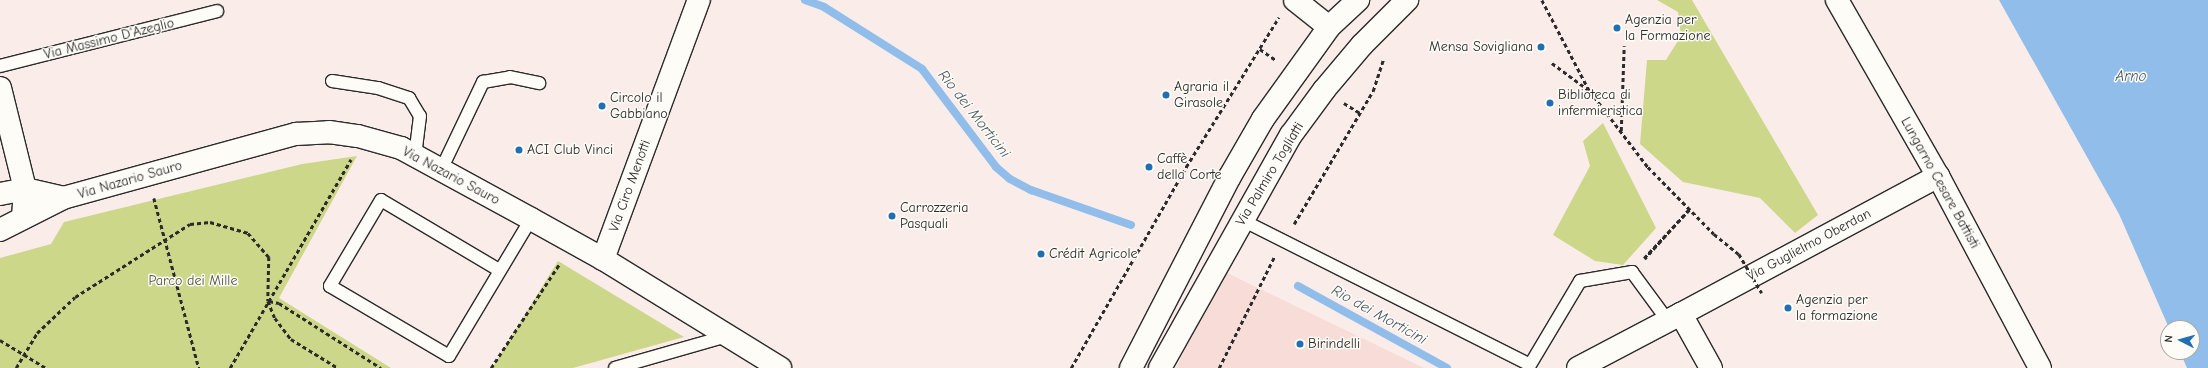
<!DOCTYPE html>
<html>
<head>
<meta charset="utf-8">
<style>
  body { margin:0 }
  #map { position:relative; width:2208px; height:368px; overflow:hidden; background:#faede9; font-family:"Comic Neue",sans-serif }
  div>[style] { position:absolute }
  .built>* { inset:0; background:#f7dcd8 }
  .green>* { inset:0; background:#ccd78a }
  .water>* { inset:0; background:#91bdea }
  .stream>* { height:8px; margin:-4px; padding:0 4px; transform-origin:4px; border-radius:4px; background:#91bdea }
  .path>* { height:2.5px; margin-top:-1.25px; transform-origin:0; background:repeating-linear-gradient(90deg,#2b2b2b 0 4px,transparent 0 7px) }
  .roads { filter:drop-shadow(1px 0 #2b2b2b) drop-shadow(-1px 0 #2b2b2b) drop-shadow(0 1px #2b2b2b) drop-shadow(0 -1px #2b2b2b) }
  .service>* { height:12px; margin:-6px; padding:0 6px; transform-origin:6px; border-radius:6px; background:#fdfcf7 }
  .minor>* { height:22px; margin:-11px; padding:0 11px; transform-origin:11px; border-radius:11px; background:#fdfcf7 }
  .secondary>* { height:22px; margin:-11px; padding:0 11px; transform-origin:11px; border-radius:11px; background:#fdfcf7 }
  .path-bridge>* { height:2.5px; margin-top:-1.25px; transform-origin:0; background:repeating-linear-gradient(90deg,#2b2b2b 0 4px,transparent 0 7px) }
  .dots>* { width:11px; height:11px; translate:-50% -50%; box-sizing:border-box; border:2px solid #fdfcf7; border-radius:50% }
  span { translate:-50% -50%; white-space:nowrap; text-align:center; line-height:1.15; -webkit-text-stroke:3px #fdfcf7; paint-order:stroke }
  .poi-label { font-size:14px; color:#2b2b2b }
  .left { translate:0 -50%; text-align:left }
  .right { translate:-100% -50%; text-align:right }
  .street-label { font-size:14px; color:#2b2b2b }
  .park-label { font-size:14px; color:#535643 }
  .water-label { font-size:15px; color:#4a5764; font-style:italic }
  .north { position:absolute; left:2160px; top:320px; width:40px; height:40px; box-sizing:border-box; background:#fdfcf7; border:1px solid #a9a8a5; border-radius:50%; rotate:276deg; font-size:11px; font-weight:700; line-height:16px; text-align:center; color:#2b2b2b }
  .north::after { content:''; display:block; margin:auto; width:14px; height:18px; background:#1f6fb2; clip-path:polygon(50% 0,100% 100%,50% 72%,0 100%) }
</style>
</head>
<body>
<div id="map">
  <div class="built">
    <div style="clip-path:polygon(1223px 271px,1424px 368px,1176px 368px)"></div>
  </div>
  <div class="green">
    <div style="clip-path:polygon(1657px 0,1692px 0,1818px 215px,1795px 233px,1760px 198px,1683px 182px,1640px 144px,1647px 60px,1666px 60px,1681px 36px,1678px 12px)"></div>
    <div style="clip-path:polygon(1603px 123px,1656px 228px,1623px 265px,1595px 261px,1553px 235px,1590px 166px,1583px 141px)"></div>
    <div style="clip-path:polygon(357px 156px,279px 298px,391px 368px,0 368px,0 258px,51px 244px,64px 222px,302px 164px)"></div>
    <div style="clip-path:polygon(558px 261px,684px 337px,573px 368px,492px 368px)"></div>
  </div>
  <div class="water">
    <div style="clip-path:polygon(1999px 0,2208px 0,2208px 368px,2187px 368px,2180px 352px,2192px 352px,2192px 328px,2169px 328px,2119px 214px)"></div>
  </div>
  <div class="stream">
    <div style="left:805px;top:0;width:20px;rotate:20deg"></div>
    <div style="left:824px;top:7px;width:116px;rotate:32.3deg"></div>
    <div style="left:922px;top:69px;width:123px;rotate:52.9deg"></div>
    <div style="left:996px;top:167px;width:18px;rotate:41deg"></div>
    <div style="left:1010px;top:179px;width:24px;rotate:28deg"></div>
    <div style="left:1031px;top:190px;width:106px;rotate:19.3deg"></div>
    <div style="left:1298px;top:286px;width:170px;rotate:28.8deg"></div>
  </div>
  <div class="path">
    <div style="left:1542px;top:0;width:102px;rotate:62.4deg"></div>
    <div style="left:1260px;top:49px;width:19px;rotate:35deg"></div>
    <div style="left:1552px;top:63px;width:47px;rotate:36.4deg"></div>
    <div style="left:1590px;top:91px;width:96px;rotate:52.7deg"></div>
    <div style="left:1648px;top:167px;width:94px;rotate:45.4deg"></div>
    <div style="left:1714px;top:234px;width:32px;rotate:39deg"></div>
    <div style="left:1344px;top:103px;width:19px;rotate:32deg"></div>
    <div style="left:1621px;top:131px;width:85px;rotate:-88deg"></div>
    <div style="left:154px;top:198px;width:176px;rotate:75.2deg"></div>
    <div style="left:1294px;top:224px;width:155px;rotate:-59.3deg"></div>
    <div style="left:1373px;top:91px;width:33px;rotate:-72deg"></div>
    <div style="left:1644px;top:258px;width:66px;rotate:-46.8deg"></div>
    <div style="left:1689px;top:210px;width:66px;rotate:131.9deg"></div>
    <div style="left:269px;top:301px;width:10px;rotate:11deg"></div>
    <div style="left:279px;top:303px;width:121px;rotate:32.5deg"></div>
    <div style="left:0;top:340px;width:54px;rotate:31.3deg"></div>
    <div style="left:16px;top:368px;width:41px;rotate:-59deg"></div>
    <div style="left:37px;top:333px;width:52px;rotate:-43.5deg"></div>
    <div style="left:75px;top:297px;width:136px;rotate:-32.4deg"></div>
    <div style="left:190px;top:224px;width:20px;rotate:-6deg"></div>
    <div style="left:210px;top:222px;width:40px;rotate:16deg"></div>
    <div style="left:248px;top:233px;width:32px;rotate:49deg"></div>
    <div style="left:269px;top:257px;width:44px;rotate:91.3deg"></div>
    <div style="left:268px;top:301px;width:18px;rotate:68deg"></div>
    <div style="left:275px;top:318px;width:26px;rotate:53deg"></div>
    <div style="left:291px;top:339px;width:55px;rotate:31.7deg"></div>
    <div style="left:230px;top:368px;width:241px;rotate:-59.9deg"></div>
    <div style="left:491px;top:368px;width:126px;rotate:-56.7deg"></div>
    <div style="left:1071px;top:368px;width:232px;rotate:-60.2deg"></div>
    <div style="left:1186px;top:167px;width:176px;rotate:-58.2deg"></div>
    <div style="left:1219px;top:368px;width:124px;rotate:-63.6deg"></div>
  </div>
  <div class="roads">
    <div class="service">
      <div style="left:0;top:66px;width:224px;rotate:-14.2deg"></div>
      <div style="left:332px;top:81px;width:47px;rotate:8.7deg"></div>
      <div style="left:378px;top:88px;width:33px;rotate:18deg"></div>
      <div style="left:409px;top:98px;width:21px;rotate:59deg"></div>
      <div style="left:420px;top:116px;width:40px;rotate:97.1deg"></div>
      <div style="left:441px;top:170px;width:98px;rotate:-64.5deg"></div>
      <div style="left:483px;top:82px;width:27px;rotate:-10deg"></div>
      <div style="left:510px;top:77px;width:30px;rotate:12deg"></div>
      <div style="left:1242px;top:220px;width:322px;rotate:26.7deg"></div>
      <div style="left:1530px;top:365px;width:98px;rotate:-59.2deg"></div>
      <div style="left:1580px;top:281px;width:53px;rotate:-9.8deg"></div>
      <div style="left:1632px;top:272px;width:61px;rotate:53.7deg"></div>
      <div style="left:499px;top:270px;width:137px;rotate:-149.3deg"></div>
      <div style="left:381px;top:200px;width:100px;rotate:120.7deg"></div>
      <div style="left:330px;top:286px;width:138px;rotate:30.5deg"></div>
      <div style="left:449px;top:356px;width:160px;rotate:-59.1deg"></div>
      <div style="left:615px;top:368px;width:116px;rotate:-15.9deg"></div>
    </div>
    <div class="minor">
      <div style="left:1295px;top:0;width:43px;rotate:38.5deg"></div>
      <div style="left:1837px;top:0;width:203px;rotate:60.2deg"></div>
      <div style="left:1938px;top:176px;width:217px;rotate:62deg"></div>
      <div style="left:0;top:88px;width:104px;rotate:76.1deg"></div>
      <div style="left:25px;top:189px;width:29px;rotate:94deg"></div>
      <div style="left:0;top:194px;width:25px;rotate:-11deg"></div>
      <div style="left:25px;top:189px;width:39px;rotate:13deg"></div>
      <div style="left:0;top:230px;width:71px;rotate:-26.9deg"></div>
      <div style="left:63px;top:198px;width:242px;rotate:-15.4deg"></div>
      <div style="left:296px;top:134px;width:33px;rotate:-3deg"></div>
      <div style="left:329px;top:132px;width:29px;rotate:8deg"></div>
      <div style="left:358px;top:136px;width:45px;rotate:15.6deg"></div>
      <div style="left:401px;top:148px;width:148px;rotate:28.6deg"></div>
      <div style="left:531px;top:219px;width:82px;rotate:29.1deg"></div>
      <div style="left:603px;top:259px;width:208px;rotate:31.6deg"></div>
      <div style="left:603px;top:259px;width:276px;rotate:-69.7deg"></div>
      <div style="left:1578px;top:368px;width:116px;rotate:-27.7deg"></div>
      <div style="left:1711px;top:368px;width:62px;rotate:-119.1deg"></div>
      <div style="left:1681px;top:314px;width:292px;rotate:-28.2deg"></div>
    </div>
    <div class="secondary">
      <div style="left:1131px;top:368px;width:214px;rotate:-62.7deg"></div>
      <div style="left:1229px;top:178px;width:68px;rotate:-60deg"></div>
      <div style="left:1263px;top:119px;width:113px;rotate:-54.3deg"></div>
      <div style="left:1329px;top:27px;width:40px;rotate:-43deg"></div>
      <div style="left:1160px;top:368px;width:267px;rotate:-60.7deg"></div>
      <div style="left:1291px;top:135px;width:56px;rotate:-53.7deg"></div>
      <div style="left:1324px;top:90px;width:59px;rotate:-49.8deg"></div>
      <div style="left:1362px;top:45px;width:64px;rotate:-45deg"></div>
    </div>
  </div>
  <div class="path-bridge">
    <div style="left:1739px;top:254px;width:45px;rotate:59.5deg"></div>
  </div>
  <div class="dots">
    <div style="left:1617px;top:28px;background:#1f6fb2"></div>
    <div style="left:1541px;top:47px;background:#1f6fb2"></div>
    <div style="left:1166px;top:95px;background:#1f6fb2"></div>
    <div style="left:1550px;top:103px;background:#1f6fb2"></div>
    <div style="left:602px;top:106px;background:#1f6fb2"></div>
    <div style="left:519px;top:150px;background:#1f6fb2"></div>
    <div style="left:1149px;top:167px;background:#1f6fb2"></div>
    <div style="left:892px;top:216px;background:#1f6fb2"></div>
    <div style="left:1041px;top:254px;background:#1f6fb2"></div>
    <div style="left:1788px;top:308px;background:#1f6fb2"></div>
    <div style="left:1300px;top:344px;background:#1f6fb2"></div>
  </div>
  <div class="poi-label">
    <span class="left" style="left:1625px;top:28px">Agenzia per<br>la Formazione</span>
    <span class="right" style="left:1533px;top:47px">Mensa Sovigliana</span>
    <span class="left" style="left:1174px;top:95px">Agraria il<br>Girasole</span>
    <span class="left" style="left:1558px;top:103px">Biblioteca di<br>infermieristica</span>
    <span class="left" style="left:610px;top:106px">Circolo il<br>Gabbiano</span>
    <span class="left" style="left:527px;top:150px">ACI Club Vinci</span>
    <span class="left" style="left:1157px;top:167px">Caffè<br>della Corte</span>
    <span class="left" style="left:900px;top:216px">Carrozzeria<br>Pasquali</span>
    <span class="left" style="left:1049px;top:254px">Crédit Agricole</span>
    <span class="left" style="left:1796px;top:308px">Agenzia per<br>la formazione</span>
    <span class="left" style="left:1308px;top:344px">Birindelli</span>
  </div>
  <div class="street-label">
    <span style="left:109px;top:39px;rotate:-14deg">Via Massimo D'Azeglio</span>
    <span style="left:1270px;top:174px;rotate:-59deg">Via Palmiro Togliatti</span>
    <span style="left:451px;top:176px;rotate:28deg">Via Nazario Sauro</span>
    <span style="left:130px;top:180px;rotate:-16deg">Via Nazario Sauro</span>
    <span style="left:1940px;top:183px;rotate:61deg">Lungarno Cesare Battisti</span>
    <span style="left:630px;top:186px;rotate:-70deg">Via Ciro Menotti</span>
    <span style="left:1809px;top:245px;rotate:-28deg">Via Guglielmo Oberdan</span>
  </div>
  <div class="park-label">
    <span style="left:193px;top:281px">Parco dei Mille</span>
  </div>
  <div class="water-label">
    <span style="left:2131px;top:77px">Arno</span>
    <span style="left:974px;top:114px;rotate:52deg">Rio dei Morticini</span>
    <span style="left:1379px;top:315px;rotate:29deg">Rio dei Morticini</span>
  </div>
  <div class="north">N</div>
</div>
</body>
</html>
